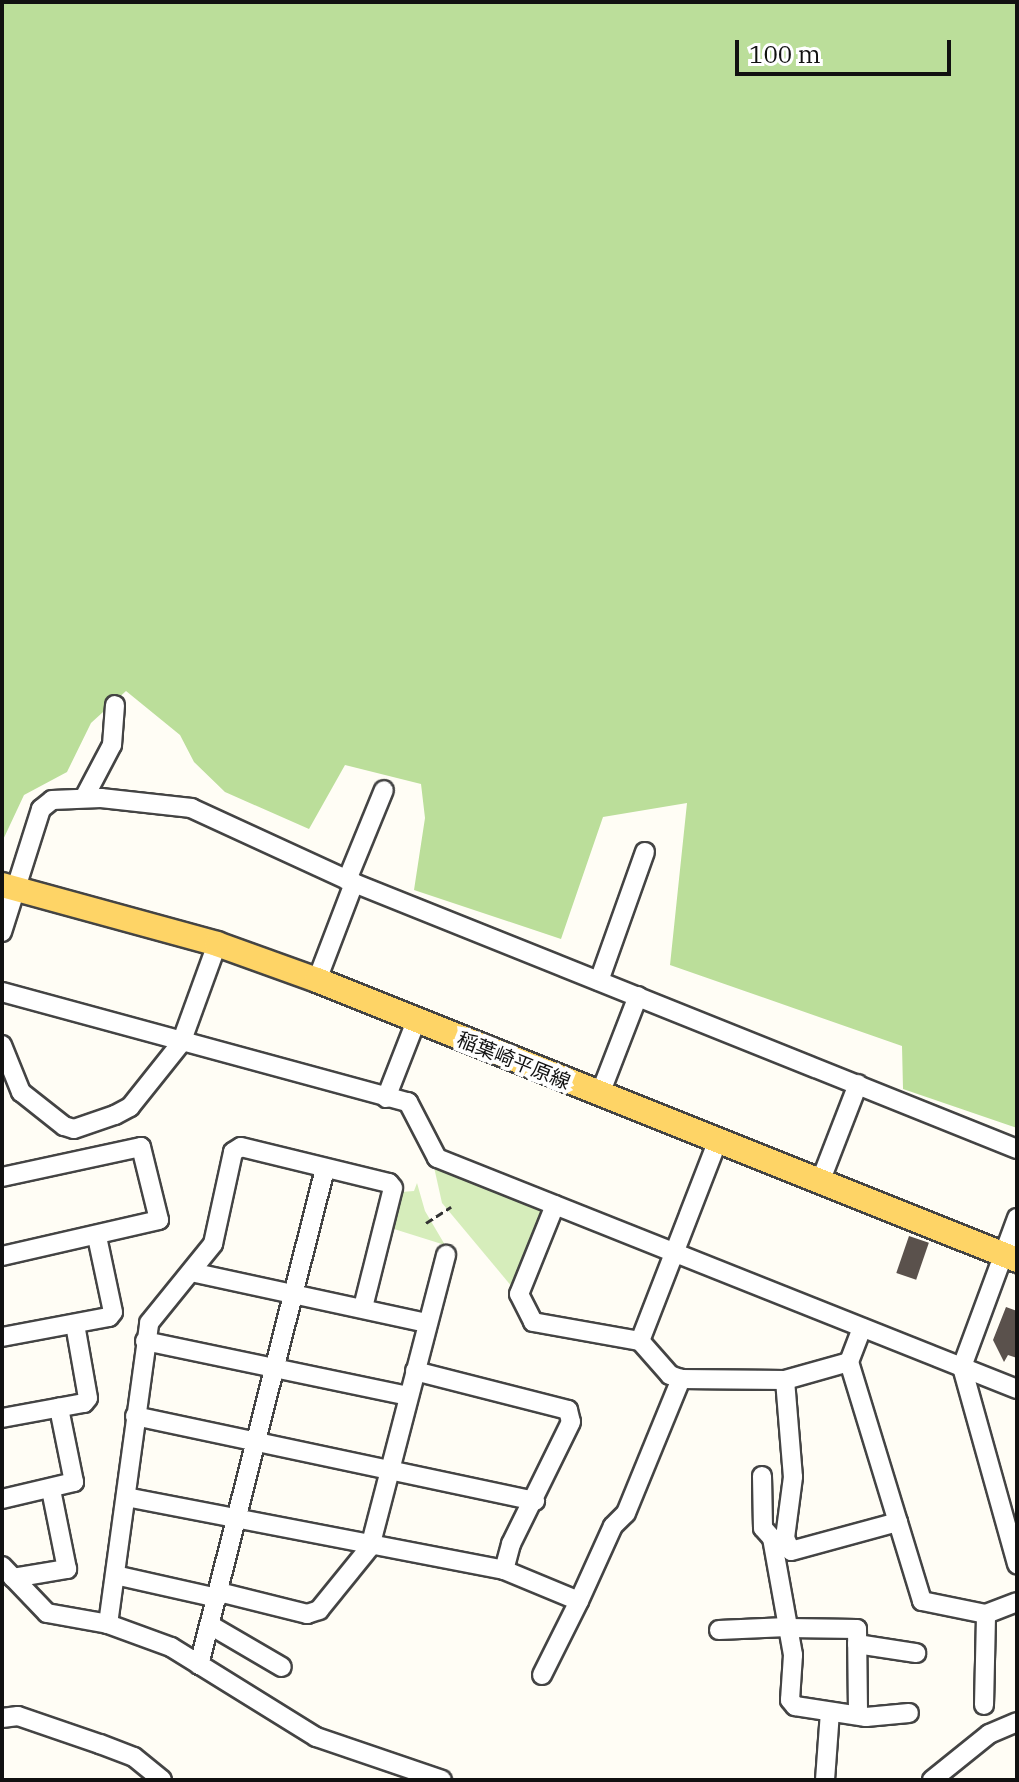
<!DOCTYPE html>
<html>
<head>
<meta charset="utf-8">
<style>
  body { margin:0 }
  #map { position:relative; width:1019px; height:1782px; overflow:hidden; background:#fffdf5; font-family:"IBM Plex Serif","Noto Sans JP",serif }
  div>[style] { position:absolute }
  .green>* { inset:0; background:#d6edbb }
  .forest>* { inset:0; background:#bbde9a }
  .building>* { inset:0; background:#5a514c; transform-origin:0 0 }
  .path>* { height:3px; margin-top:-1.5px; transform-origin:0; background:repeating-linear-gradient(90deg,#333 0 8px,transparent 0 12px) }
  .roads { filter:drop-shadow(2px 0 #444) drop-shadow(-2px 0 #444) drop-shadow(0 2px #444) drop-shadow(0 -2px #444) }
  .minor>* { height:18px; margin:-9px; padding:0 9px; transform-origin:9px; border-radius:9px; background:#fff }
  .major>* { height:24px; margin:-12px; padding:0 12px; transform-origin:12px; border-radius:12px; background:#fed466 }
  span { translate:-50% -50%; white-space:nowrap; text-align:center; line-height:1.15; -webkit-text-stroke:8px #fff; paint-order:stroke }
  .street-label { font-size:20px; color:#111 }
  .frame { position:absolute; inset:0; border:4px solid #111; pointer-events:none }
  .scale { position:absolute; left:735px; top:40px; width:216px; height:36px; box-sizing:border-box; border:4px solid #111; border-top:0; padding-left:10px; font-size:24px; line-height:28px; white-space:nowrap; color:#111; -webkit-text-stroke:6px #fff; paint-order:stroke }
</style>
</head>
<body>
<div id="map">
  <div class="green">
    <div style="clip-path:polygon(434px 1167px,542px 1211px,513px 1288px,442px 1203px)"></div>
    <div style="clip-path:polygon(417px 1183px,425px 1211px,445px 1245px,394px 1229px,401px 1192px,414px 1191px)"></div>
  </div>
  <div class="forest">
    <div style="clip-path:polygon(2px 2px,1017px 2px,1017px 1128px,903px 1089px,902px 1046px,670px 965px,687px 803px,603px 817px,561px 939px,414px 890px,425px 818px,421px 784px,345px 765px,309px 829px,225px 792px,194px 762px,180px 735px,126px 691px,91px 723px,67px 772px,24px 795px,2px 842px)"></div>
  </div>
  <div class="building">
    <div style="left:909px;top:1236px;width:21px;height:39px;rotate:19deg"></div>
    <div style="clip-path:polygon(1006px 1307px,1017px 1311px,1017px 1358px,1008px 1355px,1004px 1362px,993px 1340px)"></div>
  </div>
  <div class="path">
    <div style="left:426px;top:1223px;width:30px;rotate:-33deg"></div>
  </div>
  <div class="roads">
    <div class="minor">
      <div style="left:84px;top:798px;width:60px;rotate:-62.2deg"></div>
      <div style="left:112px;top:745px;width:40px;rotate:-85.7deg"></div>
      <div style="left:347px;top:880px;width:97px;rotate:-67.7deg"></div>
      <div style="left:2px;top:932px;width:129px;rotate:-72.4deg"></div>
      <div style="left:41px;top:809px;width:14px;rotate:-39deg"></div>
      <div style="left:52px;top:800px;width:49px;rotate:-2.3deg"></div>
      <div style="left:101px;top:798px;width:91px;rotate:6.3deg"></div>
      <div style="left:191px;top:808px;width:179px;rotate:24.7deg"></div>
      <div style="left:354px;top:883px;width:714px;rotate:21.86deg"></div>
      <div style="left:317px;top:980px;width:104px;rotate:-69.1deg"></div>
      <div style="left:599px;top:981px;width:137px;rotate:-70.4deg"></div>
      <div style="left:2px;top:992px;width:421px;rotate:15.2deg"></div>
      <div style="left:408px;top:1102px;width:63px;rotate:62.6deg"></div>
      <div style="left:437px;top:1158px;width:624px;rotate:21.72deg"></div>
      <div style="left:2px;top:1045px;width:51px;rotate:68deg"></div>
      <div style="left:21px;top:1092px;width:55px;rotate:38.3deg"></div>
      <div style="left:64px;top:1126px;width:10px;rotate:17deg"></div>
      <div style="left:74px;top:1129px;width:43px;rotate:-18.9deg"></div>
      <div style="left:115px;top:1115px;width:17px;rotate:-28deg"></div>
      <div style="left:130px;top:1107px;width:82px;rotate:-51.4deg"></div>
      <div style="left:181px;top:1043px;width:105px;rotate:-70deg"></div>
      <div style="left:600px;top:1094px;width:105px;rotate:-68.8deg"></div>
      <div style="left:386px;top:1098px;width:83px;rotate:-68.7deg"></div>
      <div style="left:2px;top:1177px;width:142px;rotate:-12.2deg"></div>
      <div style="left:141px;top:1147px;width:75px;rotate:76.1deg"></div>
      <div style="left:159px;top:1220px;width:161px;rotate:167.1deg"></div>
      <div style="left:820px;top:1182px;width:105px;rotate:-68.8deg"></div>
      <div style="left:555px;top:1205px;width:96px;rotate:112deg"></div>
      <div style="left:519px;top:1294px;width:31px;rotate:63deg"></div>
      <div style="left:533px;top:1322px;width:109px;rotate:10.1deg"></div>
      <div style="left:1017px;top:1218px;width:159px;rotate:110.3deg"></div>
      <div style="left:962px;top:1367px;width:205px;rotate:74.4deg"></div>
      <div style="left:191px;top:1272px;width:241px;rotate:12.2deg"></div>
      <div style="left:862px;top:1328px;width:36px;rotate:111deg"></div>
      <div style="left:849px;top:1362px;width:250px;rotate:73deg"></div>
      <div style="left:922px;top:1601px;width:65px;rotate:11.5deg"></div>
      <div style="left:986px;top:1614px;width:33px;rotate:-21deg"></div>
      <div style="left:2px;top:1337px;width:109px;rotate:-10.6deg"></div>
      <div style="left:109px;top:1317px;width:6px;rotate:-51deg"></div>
      <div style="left:113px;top:1312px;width:77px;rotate:-102deg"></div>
      <div style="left:145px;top:1341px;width:269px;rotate:11.8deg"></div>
      <div style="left:415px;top:1371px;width:158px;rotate:14.3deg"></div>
      <div style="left:568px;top:1410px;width:12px;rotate:76deg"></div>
      <div style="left:571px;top:1422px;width:136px;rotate:116.2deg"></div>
      <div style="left:511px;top:1544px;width:27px;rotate:105deg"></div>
      <div style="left:681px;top:1379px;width:12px;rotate:-160deg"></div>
      <div style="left:670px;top:1375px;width:45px;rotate:-131.4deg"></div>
      <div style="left:640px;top:1341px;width:213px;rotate:-68.8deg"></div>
      <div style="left:785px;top:1380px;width:97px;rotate:85.3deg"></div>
      <div style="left:793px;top:1477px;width:62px;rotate:97.5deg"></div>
      <div style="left:785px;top:1538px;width:14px;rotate:65deg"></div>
      <div style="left:791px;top:1551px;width:111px;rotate:-15.2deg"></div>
      <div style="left:135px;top:1416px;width:409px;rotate:12deg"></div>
      <div style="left:2px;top:1418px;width:83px;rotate:-10.4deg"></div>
      <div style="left:84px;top:1403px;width:6px;rotate:-51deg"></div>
      <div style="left:88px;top:1398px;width:75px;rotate:-100deg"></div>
      <div style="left:762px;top:1476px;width:52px;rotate:88.9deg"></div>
      <div style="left:763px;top:1528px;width:13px;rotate:48deg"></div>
      <div style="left:772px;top:1538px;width:119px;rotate:79.8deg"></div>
      <div style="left:793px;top:1655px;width:45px;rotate:93.8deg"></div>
      <div style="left:790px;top:1700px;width:8px;rotate:50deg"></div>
      <div style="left:795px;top:1706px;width:72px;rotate:8.8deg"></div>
      <div style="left:866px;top:1717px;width:43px;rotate:-5.3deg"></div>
      <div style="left:126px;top:1497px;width:385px;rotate:10.9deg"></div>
      <div style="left:504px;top:1570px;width:81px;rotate:22.5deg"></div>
      <div style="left:579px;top:1601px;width:82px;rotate:-65.6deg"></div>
      <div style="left:613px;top:1526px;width:18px;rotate:-45deg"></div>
      <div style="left:626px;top:1513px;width:145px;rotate:-67.7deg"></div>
      <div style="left:681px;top:1379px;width:104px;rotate:0.6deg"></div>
      <div style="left:785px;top:1380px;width:66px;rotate:-15.7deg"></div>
      <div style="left:2px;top:1499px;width:74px;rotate:-13.3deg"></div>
      <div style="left:74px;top:1482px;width:76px;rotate:-101.5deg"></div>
      <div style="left:2px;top:1566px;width:65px;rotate:46.2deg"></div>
      <div style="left:47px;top:1613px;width:62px;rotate:10.2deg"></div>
      <div style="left:108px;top:1624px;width:67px;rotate:20.1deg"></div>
      <div style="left:171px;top:1647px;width:171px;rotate:31.8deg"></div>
      <div style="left:316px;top:1737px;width:133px;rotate:18.8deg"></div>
      <div style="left:115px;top:1575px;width:105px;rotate:12.7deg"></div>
      <div style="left:13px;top:1578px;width:55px;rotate:-9.5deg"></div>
      <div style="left:67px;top:1569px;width:81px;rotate:-101.4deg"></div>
      <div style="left:219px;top:1592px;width:91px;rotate:14deg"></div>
      <div style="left:307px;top:1614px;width:13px;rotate:-18deg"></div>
      <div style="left:319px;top:1610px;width:81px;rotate:-51deg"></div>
      <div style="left:370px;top:1547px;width:302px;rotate:-75.4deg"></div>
      <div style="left:108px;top:1624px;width:304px;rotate:-82.2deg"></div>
      <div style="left:149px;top:1323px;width:102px;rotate:-51deg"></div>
      <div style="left:213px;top:1244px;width:94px;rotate:-77.7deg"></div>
      <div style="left:233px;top:1152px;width:9px;rotate:-32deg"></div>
      <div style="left:241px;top:1147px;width:152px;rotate:13.7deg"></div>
      <div style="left:389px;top:1183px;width:6px;rotate:51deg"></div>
      <div style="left:393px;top:1188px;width:123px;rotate:104.1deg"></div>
      <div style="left:210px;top:1625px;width:83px;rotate:30.3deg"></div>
      <div style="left:788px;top:1628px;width:69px;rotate:0.8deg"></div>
      <div style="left:857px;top:1629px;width:86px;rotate:89.3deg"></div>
      <div style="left:719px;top:1630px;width:68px;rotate:-2.5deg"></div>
      <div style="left:857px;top:1644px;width:60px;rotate:8.7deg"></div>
      <div style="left:199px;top:1665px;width:512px;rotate:-75.75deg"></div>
      <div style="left:542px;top:1675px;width:83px;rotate:-63.4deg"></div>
      <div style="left:984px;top:1705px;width:91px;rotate:-88.7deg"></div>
      <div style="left:2px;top:1718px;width:16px;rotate:-7deg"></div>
      <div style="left:18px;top:1716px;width:87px;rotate:18.9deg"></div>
      <div style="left:100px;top:1744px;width:36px;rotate:21deg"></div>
      <div style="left:134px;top:1757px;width:36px;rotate:39deg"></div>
      <div style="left:825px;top:1780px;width:68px;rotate:-85.8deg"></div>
      <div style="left:932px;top:1780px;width:73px;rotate:-38.9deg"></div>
      <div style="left:989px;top:1734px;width:30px;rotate:-23deg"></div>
    </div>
    <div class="major">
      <div style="left:2px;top:885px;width:223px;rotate:15.3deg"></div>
      <div style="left:217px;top:944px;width:106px;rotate:19.8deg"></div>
      <div style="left:317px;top:980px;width:754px;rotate:21.8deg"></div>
    </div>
  </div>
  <div class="street-label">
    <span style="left:514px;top:1060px;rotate:22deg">稲葉崎平原線</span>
  </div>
  <div class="frame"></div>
  <div class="scale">100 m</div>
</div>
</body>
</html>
